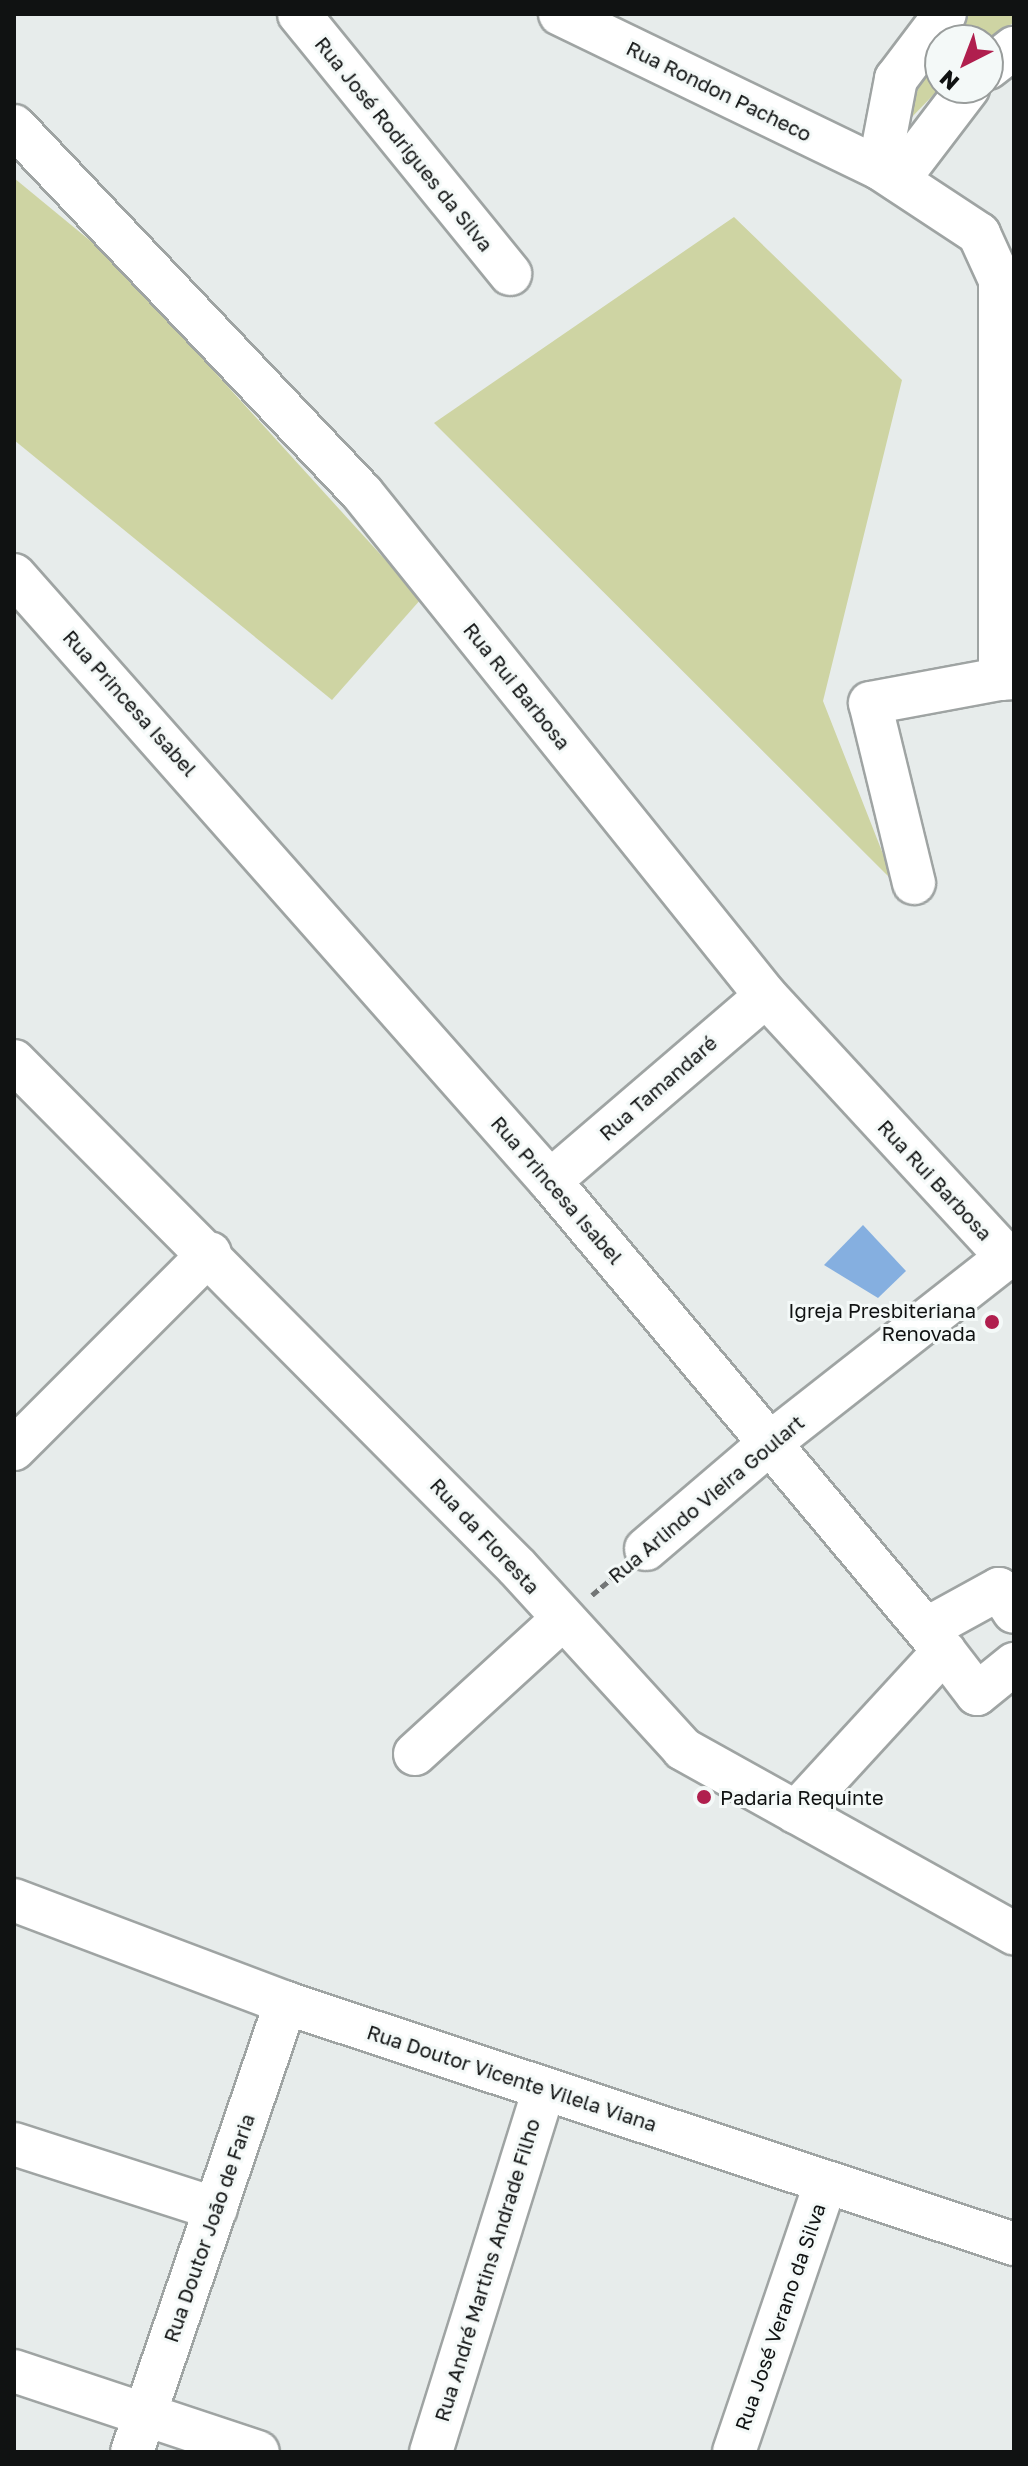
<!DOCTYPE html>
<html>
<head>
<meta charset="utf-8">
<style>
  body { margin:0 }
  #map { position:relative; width:1028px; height:2466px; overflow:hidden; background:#e7eceb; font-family:"Golos Text",sans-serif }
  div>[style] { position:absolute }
  .green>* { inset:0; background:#ced4a3 }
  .water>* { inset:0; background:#85afe0 }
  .path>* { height:5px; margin-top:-2.5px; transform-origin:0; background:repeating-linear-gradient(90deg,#737676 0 8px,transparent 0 12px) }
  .roads { filter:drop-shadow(2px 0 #9fa4a3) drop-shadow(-2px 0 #9fa4a3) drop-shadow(0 2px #9fa4a3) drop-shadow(0 -2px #9fa4a3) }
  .street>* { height:42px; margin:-21px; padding:0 21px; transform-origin:21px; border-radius:21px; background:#fff }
  .dots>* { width:22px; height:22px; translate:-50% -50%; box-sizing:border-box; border:4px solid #f4f9f8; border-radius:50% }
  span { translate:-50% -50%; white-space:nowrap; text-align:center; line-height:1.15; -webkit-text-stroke:6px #f4f9f8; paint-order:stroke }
  .street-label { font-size:20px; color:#101212 }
  .poi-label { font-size:20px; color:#101212 }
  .right { translate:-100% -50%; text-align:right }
  .left { translate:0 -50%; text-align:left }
  .frame { position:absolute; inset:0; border:16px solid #101212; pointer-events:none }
  .north { position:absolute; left:924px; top:24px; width:80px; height:80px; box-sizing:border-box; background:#f4f9f8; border:2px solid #999d9c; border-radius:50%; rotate:222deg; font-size:22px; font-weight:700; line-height:32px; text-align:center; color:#101212 }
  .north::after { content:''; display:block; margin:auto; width:28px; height:36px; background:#b01f4e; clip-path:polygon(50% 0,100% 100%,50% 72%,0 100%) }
</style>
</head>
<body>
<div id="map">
  <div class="green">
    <div style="clip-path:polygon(970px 14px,1014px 14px,1014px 22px,988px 43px,943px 40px)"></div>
    <div style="clip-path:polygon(940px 44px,940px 88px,910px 119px,924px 65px)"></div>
    <div style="clip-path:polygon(14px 178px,110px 257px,421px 599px,332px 700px,14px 440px)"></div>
    <div style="clip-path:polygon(734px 217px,902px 380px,823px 701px,894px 882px,434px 423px)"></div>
  </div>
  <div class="water">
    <div style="clip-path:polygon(863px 1225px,906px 1271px,878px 1298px,824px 1265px)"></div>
  </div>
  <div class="path">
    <div style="left:592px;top:1595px;width:34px;rotate:-40deg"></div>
  </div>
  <div class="roads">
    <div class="street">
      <div style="left:299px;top:14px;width:335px;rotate:50.9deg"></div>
      <div style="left:560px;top:14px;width:354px;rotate:25.8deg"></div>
      <div style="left:879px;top:168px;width:120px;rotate:33.4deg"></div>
      <div style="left:979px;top:234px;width:51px;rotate:65.5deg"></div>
      <div style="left:1000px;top:280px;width:399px;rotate:90deg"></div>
      <div style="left:1000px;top:679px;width:14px;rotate:-4deg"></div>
      <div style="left:988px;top:68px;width:33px;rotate:-38deg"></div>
      <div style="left:14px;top:126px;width:506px;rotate:46.52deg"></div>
      <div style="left:362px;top:493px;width:645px;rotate:51.23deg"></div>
      <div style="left:766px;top:996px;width:355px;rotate:47.3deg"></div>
      <div style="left:879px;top:168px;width:91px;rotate:-79.2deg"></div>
      <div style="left:896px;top:79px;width:81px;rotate:-53deg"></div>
      <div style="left:898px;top:180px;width:116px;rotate:-52.7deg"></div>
      <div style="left:14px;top:575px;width:809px;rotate:48.51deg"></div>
      <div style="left:550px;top:1181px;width:613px;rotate:50.03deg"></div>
      <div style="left:944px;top:1651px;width:219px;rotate:132.6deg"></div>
      <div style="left:914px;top:883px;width:185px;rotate:-103.7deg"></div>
      <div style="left:870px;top:703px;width:132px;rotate:-10.5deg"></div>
      <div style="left:14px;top:1061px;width:713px;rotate:45.17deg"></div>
      <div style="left:517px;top:1567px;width:246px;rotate:47.6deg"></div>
      <div style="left:683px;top:1749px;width:379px;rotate:29.1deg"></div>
      <div style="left:550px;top:1181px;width:284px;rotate:-40.6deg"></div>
      <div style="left:14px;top:1449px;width:277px;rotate:-45deg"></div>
      <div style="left:646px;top:1549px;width:163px;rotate:-40.5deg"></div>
      <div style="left:770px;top:1443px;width:301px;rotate:-38.1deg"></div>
      <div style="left:928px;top:1628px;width:81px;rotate:-28.8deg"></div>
      <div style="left:999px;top:1589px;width:27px;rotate:57deg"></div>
      <div style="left:944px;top:1651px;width:54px;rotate:52.5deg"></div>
      <div style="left:977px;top:1694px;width:48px;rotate:-39deg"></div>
      <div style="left:415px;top:1754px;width:199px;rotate:-42.4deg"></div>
      <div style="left:14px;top:1900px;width:291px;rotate:20.7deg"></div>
      <div style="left:286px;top:2003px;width:767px;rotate:18.32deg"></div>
      <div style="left:14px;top:2144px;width:212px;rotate:17.8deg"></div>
      <div style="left:14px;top:2371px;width:257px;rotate:18.4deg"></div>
      <div style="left:132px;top:2452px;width:475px;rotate:-71.1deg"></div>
      <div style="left:431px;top:2452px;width:380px;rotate:-72.7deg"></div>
      <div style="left:734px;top:2452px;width:285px;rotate:-71.2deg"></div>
    </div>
  </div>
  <div class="dots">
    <div style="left:992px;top:1322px;background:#b01f4e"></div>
    <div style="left:704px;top:1797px;background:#b01f4e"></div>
  </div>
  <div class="street-label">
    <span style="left:719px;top:91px;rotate:26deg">Rua Rondon Pacheco</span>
    <span style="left:404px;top:144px;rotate:51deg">Rua José Rodrigues da Silva</span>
    <span style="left:517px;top:686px;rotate:51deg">Rua Rui Barbosa</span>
    <span style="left:130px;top:703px;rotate:48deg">Rua Princesa Isabel</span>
    <span style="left:658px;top:1088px;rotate:-41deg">Rua Tamandaré</span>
    <span style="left:935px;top:1180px;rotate:47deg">Rua Rui Barbosa</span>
    <span style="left:557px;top:1190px;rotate:49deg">Rua Princesa Isabel</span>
    <span style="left:706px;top:1499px;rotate:-40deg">Rua Arlindo Vieira Goulart</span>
    <span style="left:485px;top:1536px;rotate:47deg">Rua da Floresta</span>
    <span style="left:512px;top:2078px;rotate:18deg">Rua Doutor Vicente Vilela Viana</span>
    <span style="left:209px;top:2228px;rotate:-71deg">Rua Doutor João de Faria</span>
    <span style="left:487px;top:2270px;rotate:-73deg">Rua André Martins Andrade Filho</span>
    <span style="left:780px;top:2317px;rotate:-71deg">Rua José Verano da Silva</span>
  </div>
  <div class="poi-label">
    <span class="right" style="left:976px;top:1322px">Igreja Presbiteriana<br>Renovada</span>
    <span class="left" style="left:720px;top:1797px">Padaria Requinte</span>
  </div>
  <div class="frame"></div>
  <div class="north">N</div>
</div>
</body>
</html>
